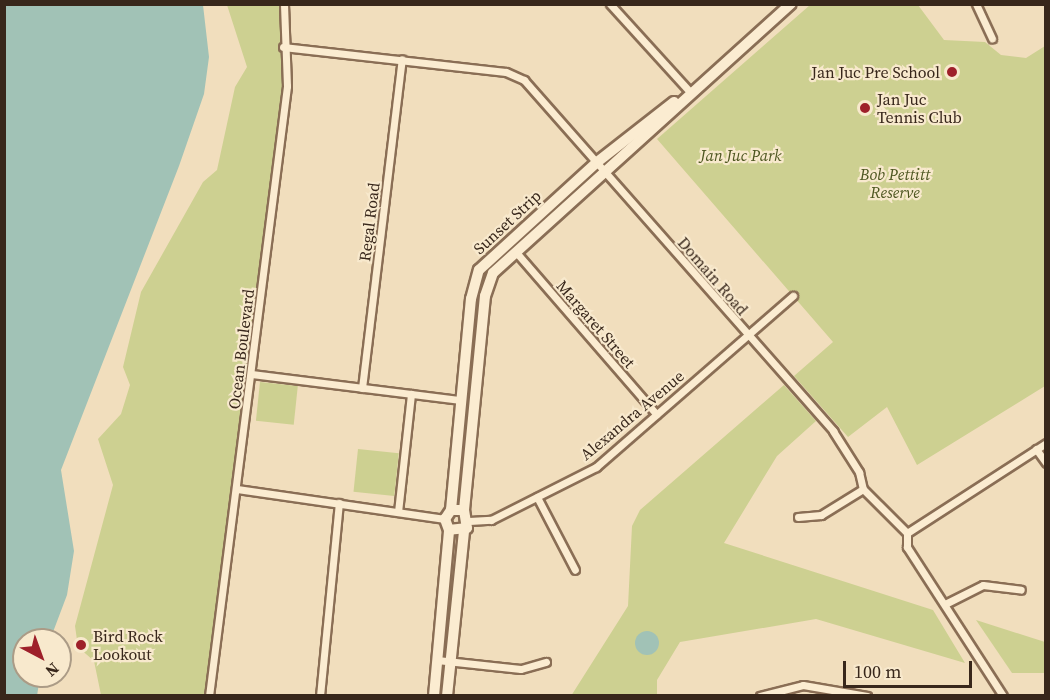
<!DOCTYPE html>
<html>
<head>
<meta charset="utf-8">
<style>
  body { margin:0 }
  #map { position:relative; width:1050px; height:700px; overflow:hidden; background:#f1debd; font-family:"Source Serif 4",serif }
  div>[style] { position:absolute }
  .green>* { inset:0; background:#cdd091; transform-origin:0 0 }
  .water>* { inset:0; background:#a1c2b6 }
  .round { border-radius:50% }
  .roads { filter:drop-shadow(2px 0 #8a6e55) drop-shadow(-2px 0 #8a6e55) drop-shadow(0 2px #8a6e55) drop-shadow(0 -2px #8a6e55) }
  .street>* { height:7px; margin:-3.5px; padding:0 3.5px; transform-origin:3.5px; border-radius:3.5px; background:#fbecd1 }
  .secondary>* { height:10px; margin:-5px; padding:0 5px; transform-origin:5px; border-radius:5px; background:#fbecd1 }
  .dots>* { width:16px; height:16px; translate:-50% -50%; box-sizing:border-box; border:3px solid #f8e9cd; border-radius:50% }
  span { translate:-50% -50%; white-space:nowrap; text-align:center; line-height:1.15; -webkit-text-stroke:4.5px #f8e9cd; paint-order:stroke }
  .poi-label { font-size:16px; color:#38271b }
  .right { translate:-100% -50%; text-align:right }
  .left { translate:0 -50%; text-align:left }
  .park-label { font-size:16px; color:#4d5620; font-style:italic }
  .street-label { font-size:16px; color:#38271b }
  .frame { position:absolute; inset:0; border:6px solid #38271b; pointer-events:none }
  .north { position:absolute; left:12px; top:628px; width:60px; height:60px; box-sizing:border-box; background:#f8e9cd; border:2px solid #ab9b86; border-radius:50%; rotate:139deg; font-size:16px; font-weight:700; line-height:24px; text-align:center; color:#38271b }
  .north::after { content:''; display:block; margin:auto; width:21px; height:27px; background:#9e202a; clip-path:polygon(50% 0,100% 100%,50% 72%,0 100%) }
  .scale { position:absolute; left:843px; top:661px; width:129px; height:27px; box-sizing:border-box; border:3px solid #38271b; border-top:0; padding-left:8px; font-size:18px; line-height:21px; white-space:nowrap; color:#38271b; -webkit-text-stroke:4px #f8e9cd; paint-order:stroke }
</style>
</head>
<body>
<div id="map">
  <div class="green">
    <div style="clip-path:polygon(227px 5px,284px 5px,287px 66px,209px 695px,101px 695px,94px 661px,78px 647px,75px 626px,113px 485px,98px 439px,121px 414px,130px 385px,123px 367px,141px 292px,203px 182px,217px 170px,235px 87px,247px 67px)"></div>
    <div style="clip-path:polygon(810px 5px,918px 5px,944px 40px,985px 42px,1001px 55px,1026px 58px,1045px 46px,1045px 386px,917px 465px,887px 407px,848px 437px,794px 376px,833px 342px,657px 139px)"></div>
    <div style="left:260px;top:382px;width:38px;height:39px;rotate:6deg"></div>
    <div style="clip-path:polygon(784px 385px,816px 421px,777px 456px,724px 543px,933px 610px,965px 663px,816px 619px,680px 642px,657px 680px,657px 695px,571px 696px,628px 606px,632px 526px,640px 510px)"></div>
    <div style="left:358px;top:449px;width:41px;height:43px;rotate:6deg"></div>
    <div style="clip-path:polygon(976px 620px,1045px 642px,1045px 673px,1012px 673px)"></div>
  </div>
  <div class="water">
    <div style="clip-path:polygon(4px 5px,203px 5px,209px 57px,204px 94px,179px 166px,61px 470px,74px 551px,67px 595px,50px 640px,24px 640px,24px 676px,40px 676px,37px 696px,4px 695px)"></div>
    <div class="round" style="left:635px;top:631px;width:24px;height:24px"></div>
  </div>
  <div class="roads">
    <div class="street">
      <div style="left:610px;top:4px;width:119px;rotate:47.7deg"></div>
      <div style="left:976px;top:4px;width:38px;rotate:65deg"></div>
      <div style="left:283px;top:47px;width:224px;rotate:6.4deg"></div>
      <div style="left:506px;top:72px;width:20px;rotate:24deg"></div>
      <div style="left:524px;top:80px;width:468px;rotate:48.6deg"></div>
      <div style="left:833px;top:431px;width:49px;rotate:57.6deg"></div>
      <div style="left:859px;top:472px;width:17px;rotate:77deg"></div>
      <div style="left:863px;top:489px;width:62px;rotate:45deg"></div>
      <div style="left:907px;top:533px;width:14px;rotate:90deg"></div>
      <div style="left:907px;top:547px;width:177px;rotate:57.2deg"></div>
      <div style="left:515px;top:251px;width:216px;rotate:49.1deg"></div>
      <div style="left:251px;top:374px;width:212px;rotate:7.1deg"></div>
      <div style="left:362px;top:388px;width:331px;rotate:-83.1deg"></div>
      <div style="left:1036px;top:449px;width:17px;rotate:54deg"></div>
      <div style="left:237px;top:489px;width:210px;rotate:8.2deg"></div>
      <div style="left:537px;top:497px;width:82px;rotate:62.5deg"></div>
      <div style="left:398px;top:512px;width:119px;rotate:-83.7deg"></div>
      <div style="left:798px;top:517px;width:23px;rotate:-5deg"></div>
      <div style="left:821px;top:515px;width:49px;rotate:-31.8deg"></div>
      <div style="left:469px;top:521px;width:22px;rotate:-3deg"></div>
      <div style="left:491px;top:520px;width:118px;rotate:-26.8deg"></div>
      <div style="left:596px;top:467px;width:261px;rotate:-41deg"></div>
      <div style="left:907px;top:533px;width:166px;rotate:-32.9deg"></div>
      <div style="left:945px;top:604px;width:42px;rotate:-26.6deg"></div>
      <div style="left:983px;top:585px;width:38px;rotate:7deg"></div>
      <div style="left:437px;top:660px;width:84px;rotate:6.1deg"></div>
      <div style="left:521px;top:669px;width:26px;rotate:-16deg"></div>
      <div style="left:209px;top:696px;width:615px;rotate:-82.71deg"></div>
      <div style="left:287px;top:86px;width:82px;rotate:-92.1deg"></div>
      <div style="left:320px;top:696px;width:194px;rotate:-84.4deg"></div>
      <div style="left:760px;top:696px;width:44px;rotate:-14.3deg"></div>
      <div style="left:803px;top:685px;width:65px;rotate:9.8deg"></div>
    </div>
    <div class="secondary">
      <div style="left:451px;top:510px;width:212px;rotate:-84.6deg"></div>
      <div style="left:471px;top:299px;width:30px;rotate:-75deg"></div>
      <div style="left:479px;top:270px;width:159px;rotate:-42.4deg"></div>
      <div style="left:596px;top:163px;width:99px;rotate:-38deg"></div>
      <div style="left:464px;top:510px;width:215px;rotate:-84.4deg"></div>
      <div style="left:485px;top:296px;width:24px;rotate:-71deg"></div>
      <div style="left:493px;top:273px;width:401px;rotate:-42.1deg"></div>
      <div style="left:434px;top:696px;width:167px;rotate:-84.8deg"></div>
      <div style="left:449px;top:530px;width:12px;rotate:-110deg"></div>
      <div style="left:445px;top:519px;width:11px;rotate:-56deg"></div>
      <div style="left:451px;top:510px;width:13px"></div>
      <div style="left:464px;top:510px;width:18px;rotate:81deg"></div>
      <div style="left:467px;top:528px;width:18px;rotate:174deg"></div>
      <div style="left:447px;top:696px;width:166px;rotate:-84.1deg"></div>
    </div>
  </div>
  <div class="dots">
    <div style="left:952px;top:72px;background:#9e202a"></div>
    <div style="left:865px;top:108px;background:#9e202a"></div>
    <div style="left:81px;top:645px;background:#9e202a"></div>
  </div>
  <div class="poi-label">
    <span class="right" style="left:940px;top:72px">Jan Juc Pre School</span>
    <span class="left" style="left:877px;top:108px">Jan Juc<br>Tennis Club</span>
    <span class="left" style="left:93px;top:645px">Bird Rock<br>Lookout</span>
  </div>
  <div class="park-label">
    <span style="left:741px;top:155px">Jan Juc Park</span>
    <span style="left:895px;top:183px">Bob Pettitt<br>Reserve</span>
  </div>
  <div class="street-label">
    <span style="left:369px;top:222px;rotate:-83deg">Regal Road</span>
    <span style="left:507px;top:222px;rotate:-43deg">Sunset Strip</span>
    <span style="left:713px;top:276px;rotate:49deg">Domain Road</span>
    <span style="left:596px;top:324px;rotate:49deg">Margaret Street</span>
    <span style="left:241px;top:349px;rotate:-83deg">Ocean Boulevard</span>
    <span style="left:632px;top:415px;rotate:-40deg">Alexandra Avenue</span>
  </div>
  <div class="frame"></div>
  <div class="north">N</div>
  <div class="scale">100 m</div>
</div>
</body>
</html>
